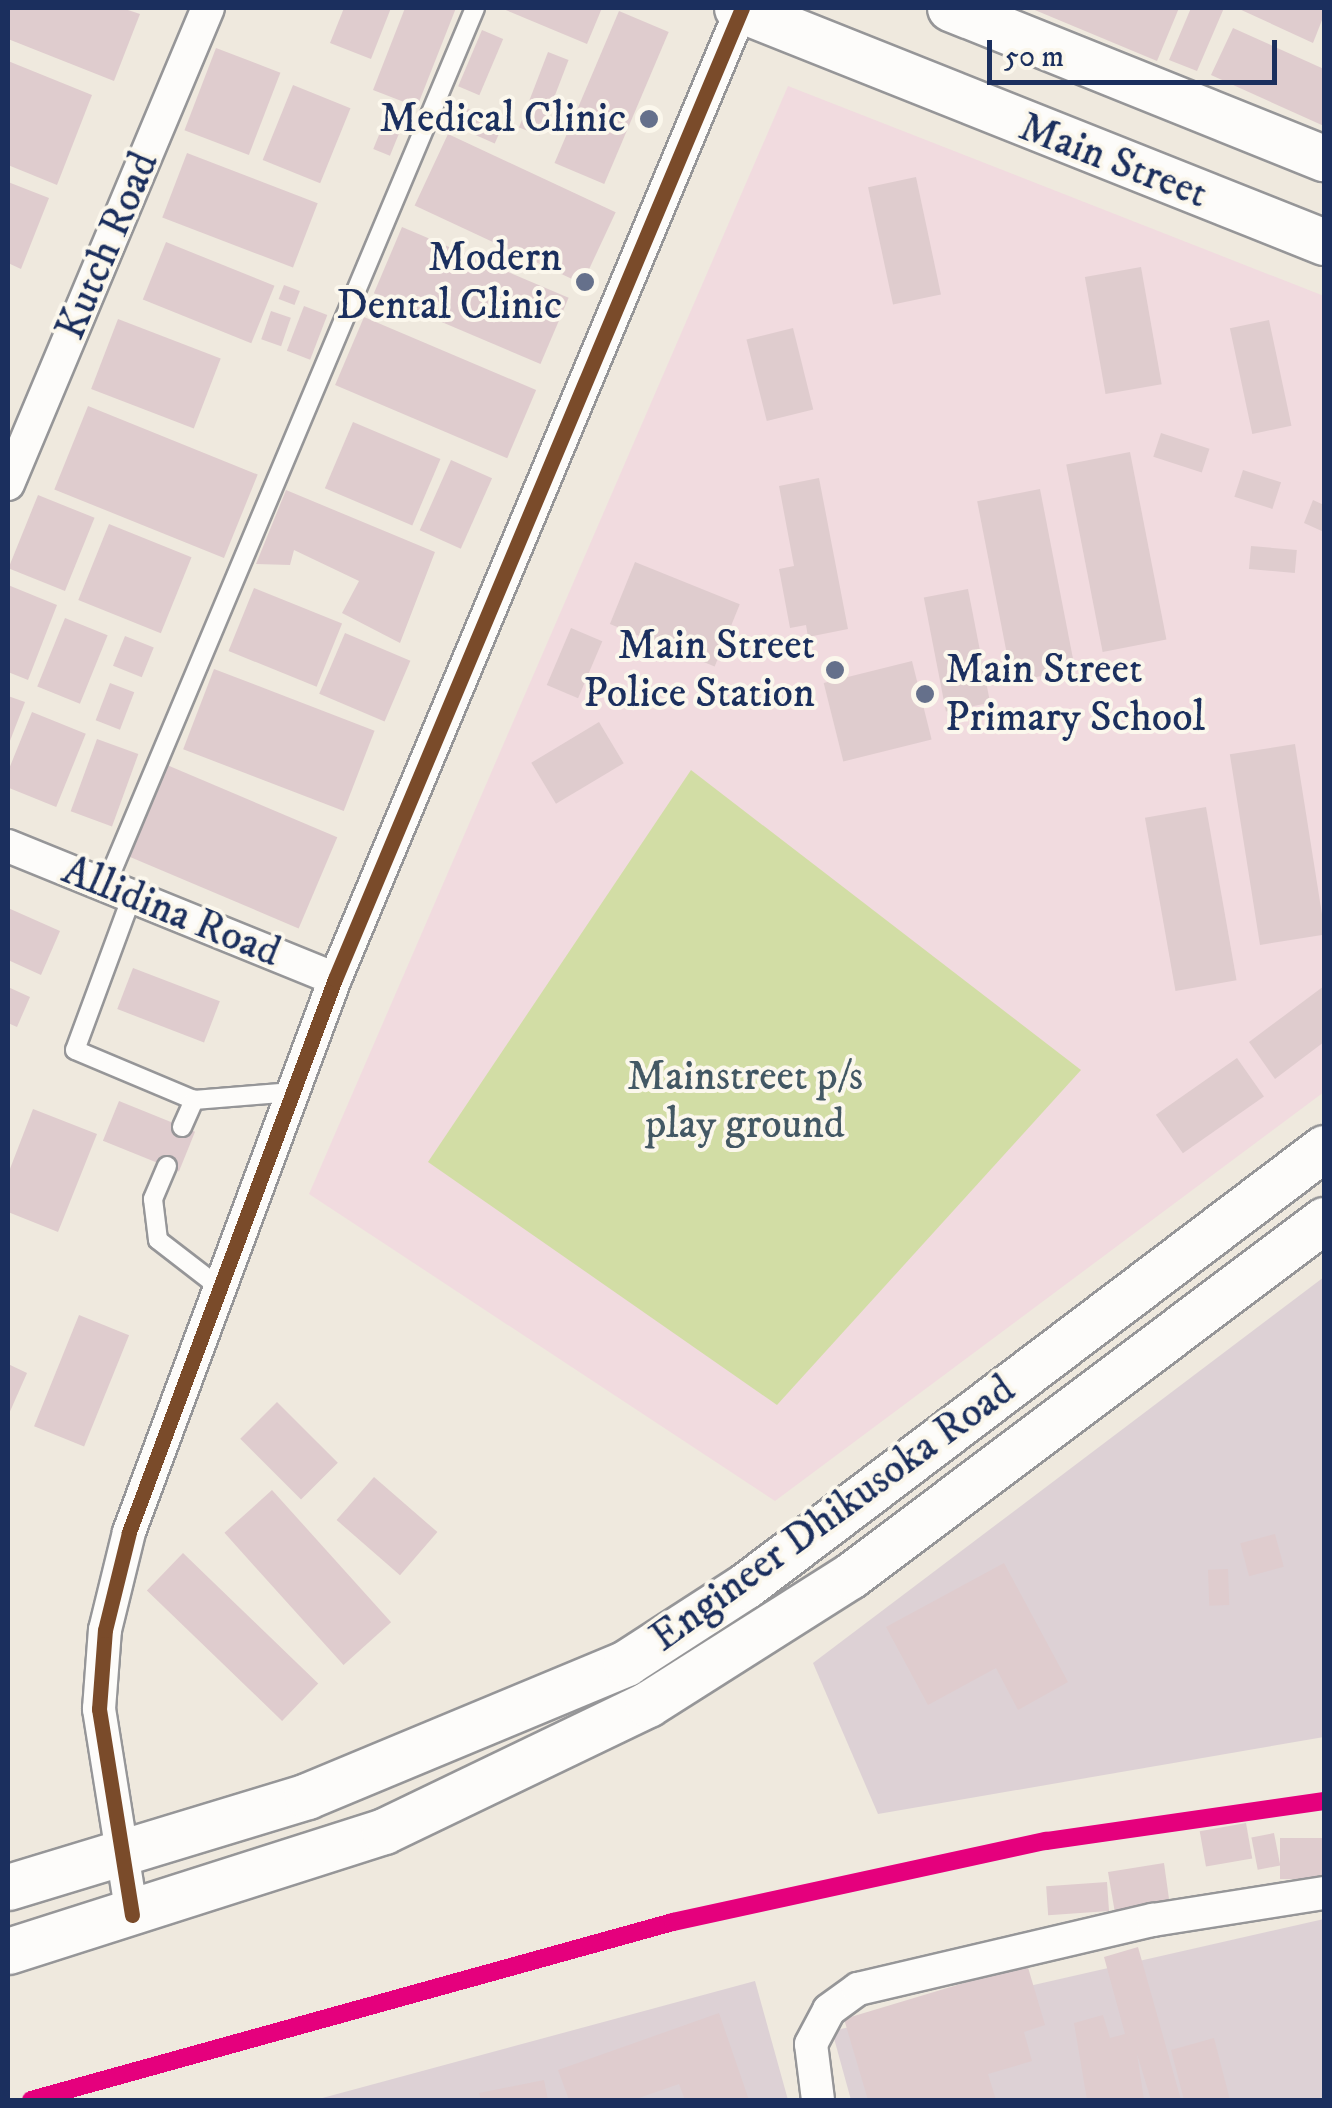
<!DOCTYPE html>
<html>
<head>
<meta charset="utf-8">
<style>
  body { margin:0 }
  #map { position:relative; width:1332px; height:2108px; overflow:hidden; background:#efe9de; font-family:"IM FELL DW Pica",serif }
  div>[style] { position:absolute }
  .built>* { inset:0; background:#f1dbdf }
  .industrial>* { inset:0; background:#ddd1d5 }
  .green>* { inset:0; background:#d2dda5 }
  .building>* { inset:0; background:#dfccce; transform-origin:0 0 }
  .roads { filter:drop-shadow(2px 0 #969698) drop-shadow(-2px 0 #969698) drop-shadow(0 2px #969698) drop-shadow(0 -2px #969698) }
  .lane>* { height:18px; margin:-9px; padding:0 9px; transform-origin:9px; border-radius:9px; background:#fdfcfa }
  .street>* { height:32px; margin:-16px; padding:0 16px; transform-origin:16px; border-radius:16px; background:#fdfcfa }
  .secondary>* { height:45px; margin:-22.5px; padding:0 22.5px; transform-origin:22.5px; border-radius:22.5px; background:#fdfcfa }
  .bus-1>* { height:15px; margin:-7.5px; padding:0 7.5px; transform-origin:7.5px; border-radius:7.5px; background:#7a4b2a }
  .rail-1>* { height:18px; margin:-9px; padding:0 9px; transform-origin:9px; border-radius:9px; background:#e5007d }
  .dots>* { width:28px; height:28px; translate:-50% -50%; box-sizing:border-box; border:5px solid #fbf7ec; border-radius:50% }
  span { translate:-50% -50%; white-space:nowrap; text-align:center; line-height:1.15; -webkit-text-stroke:8px #fbf7ec; paint-order:stroke }
  .poi-label { font-size:42px; color:#1b2f5e }
  .right { translate:-100% -50%; text-align:right }
  .left { translate:0 -50%; text-align:left }
  .street-label { font-size:42px; color:#1b2f5e }
  .park-label { font-size:42px; color:#435864 }
  .frame { position:absolute; inset:0; border:10px solid #1b2f5e; pointer-events:none }
  .scale { position:absolute; left:987px; top:40px; width:290px; height:45px; box-sizing:border-box; border:5px solid #1b2f5e; border-top:0; padding-left:12px; font-size:30px; line-height:35px; white-space:nowrap; color:#1b2f5e; -webkit-text-stroke:8px #fbf7ec; paint-order:stroke }
</style>
</head>
<body>
<div id="map">
  <div class="built">
    <div style="clip-path:polygon(788px 86px,1324px 296px,1324px 1092px,775px 1501px,309px 1194px)"></div>
  </div>
  <div class="industrial">
    <div style="clip-path:polygon(1324px 1277px,1324px 1737px,878px 1814px,813px 1663px)"></div>
    <div style="clip-path:polygon(1324px 1919px,1324px 2100px,851px 2100px,832px 2031px)"></div>
    <div style="clip-path:polygon(755px 1981px,788px 2100px,315px 2100px)"></div>
  </div>
  <div class="green">
    <div style="clip-path:polygon(691px 770px,1081px 1070px,777px 1405px,428px 1162px)"></div>
  </div>
  <div class="building">
    <div style="clip-path:polygon(8px 8px,122px 8px,140px 14px,114px 81px,8px 39px)"></div>
    <div style="clip-path:polygon(344px 8px,391px 8px,371px 59px,330px 43px)"></div>
    <div style="clip-path:polygon(405px 8px,456px 8px,417px 107px,373px 90px)"></div>
    <div style="clip-path:polygon(501px 8px,602px 8px,587px 44px)"></div>
    <div style="clip-path:polygon(1030px 8px,1179px 8px,1157px 61px)"></div>
    <div style="clip-path:polygon(1191px 8px,1224px 8px,1197px 71px,1169px 60px)"></div>
    <div style="clip-path:polygon(1237px 8px,1324px 8px,1324px 15px,1313px 43px)"></div>
    <div style="left:619px;top:11px;width:54px;height:165px;rotate:23deg"></div>
    <div style="clip-path:polygon(1233px 28px,1324px 69px,1324px 126px,1211px 75px)"></div>
    <div style="left:482px;top:30px;width:23px;height:61px;rotate:23deg"></div>
    <div style="left:216px;top:48px;width:69px;height:88px;rotate:21deg"></div>
    <div style="left:548px;top:52px;width:22px;height:81px;rotate:21deg"></div>
    <div style="clip-path:polygon(8px 61px,92px 95px,57px 185px,8px 165px)"></div>
    <div style="left:293px;top:85px;width:62px;height:81px;rotate:22deg"></div>
    <div style="left:453px;top:102px;width:55px;height:21px;rotate:24deg"></div>
    <div style="left:383px;top:125px;width:18px;height:26px;rotate:22deg"></div>
    <div style="left:448px;top:134px;width:185px;height:79px;rotate:25deg"></div>
    <div style="left:187px;top:153px;width:140px;height:69px;rotate:21deg"></div>
    <div style="left:916px;top:177px;width:120px;height:49px;rotate:78deg"></div>
    <div style="clip-path:polygon(8px 182px,49px 198px,21px 269px,8px 263px)"></div>
    <div style="left:402px;top:227px;width:181px;height:72px;rotate:23deg"></div>
    <div style="left:166px;top:242px;width:117px;height:62px;rotate:22deg"></div>
    <div style="left:1141px;top:267px;width:119px;height:57px;rotate:80deg"></div>
    <div style="left:284px;top:285px;width:17px;height:15px;rotate:21deg"></div>
    <div style="left:304px;top:306px;width:25px;height:48px;rotate:21deg"></div>
    <div style="left:271px;top:311px;width:21px;height:30px;rotate:19deg"></div>
    <div style="left:364px;top:317px;width:187px;height:74px;rotate:23deg"></div>
    <div style="left:118px;top:319px;width:110px;height:75px;rotate:21deg"></div>
    <div style="left:1269px;top:320px;width:108px;height:40px;rotate:78deg"></div>
    <div style="left:793px;top:328px;width:84px;height:48px;rotate:76deg"></div>
    <div style="left:88px;top:406px;width:183px;height:90px;rotate:22deg"></div>
    <div style="left:353px;top:422px;width:95px;height:72px;rotate:23deg"></div>
    <div style="left:1161px;top:433px;width:51px;height:25px;rotate:18deg"></div>
    <div style="left:1130px;top:452px;width:191px;height:65px;rotate:79deg"></div>
    <div style="left:451px;top:460px;width:45px;height:77px;rotate:24deg"></div>
    <div style="left:1243px;top:470px;width:40px;height:28px;rotate:18deg"></div>
    <div style="clip-path:polygon(819px 478px,848px 629px,808px 637px,806px 625px,790px 628px,779px 569px,794px 566px,779px 486px)"></div>
    <div style="left:1040px;top:489px;width:184px;height:64px;rotate:79deg"></div>
    <div style="clip-path:polygon(286px 490px,435px 552px,400px 643px,342px 613px,359px 581px,294px 550px,290px 565px,256px 564px)"></div>
    <div style="left:38px;top:495px;width:61px;height:79px;rotate:22deg"></div>
    <div style="clip-path:polygon(1313px 500px,1324px 505px,1324px 532px,1304px 523px)"></div>
    <div style="left:109px;top:524px;width:89px;height:82px;rotate:22deg"></div>
    <div style="left:1251px;top:546px;width:46px;height:23px;rotate:5deg"></div>
    <div style="left:635px;top:562px;width:113px;height:67px;rotate:22deg"></div>
    <div style="clip-path:polygon(8px 585px,57px 605px,28px 680px,8px 672px)"></div>
    <div style="left:254px;top:588px;width:95px;height:68px;rotate:22deg"></div>
    <div style="left:968px;top:589px;width:116px;height:45px;rotate:79deg"></div>
    <div style="left:65px;top:618px;width:46px;height:74px;rotate:22deg"></div>
    <div style="left:571px;top:628px;width:34px;height:62px;rotate:23deg"></div>
    <div style="left:345px;top:633px;width:71px;height:66px;rotate:23deg"></div>
    <div style="left:125px;top:636px;width:31px;height:32px;rotate:22deg"></div>
    <div style="left:912px;top:661px;width:81px;height:91px;rotate:76deg"></div>
    <div style="left:214px;top:669px;width:172px;height:86px;rotate:21deg"></div>
    <div style="left:110px;top:683px;width:26px;height:40px;rotate:21deg"></div>
    <div style="clip-path:polygon(8px 696px,25px 702px,8px 746px)"></div>
    <div style="left:32px;top:712px;width:58px;height:79px;rotate:22deg"></div>
    <div style="left:599px;top:722px;width:48px;height:79px;rotate:59deg"></div>
    <div style="left:97px;top:739px;width:44px;height:77px;rotate:20deg"></div>
    <div style="left:1295px;top:744px;width:193px;height:66px;rotate:81deg"></div>
    <div style="left:167px;top:765px;width:185px;height:99px;rotate:23deg"></div>
    <div style="left:1206px;top:807px;width:176px;height:62px;rotate:80deg"></div>
    <div style="clip-path:polygon(8px 908px,60px 931px,41px 975px,8px 960px)"></div>
    <div style="left:133px;top:968px;width:93px;height:44px;rotate:21deg"></div>
    <div style="clip-path:polygon(1324px 986px,1324px 1042px,1275px 1079px,1249px 1042px)"></div>
    <div style="clip-path:polygon(8px 987px,30px 997px,17px 1027px,8px 1023px)"></div>
    <div style="left:1237px;top:1058px;width:47px;height:99px;rotate:55deg"></div>
    <div style="left:119px;top:1101px;width:82px;height:43px;rotate:22deg"></div>
    <div style="clip-path:polygon(33px 1109px,97px 1134px,58px 1232px,8px 1212px,8px 1174px)"></div>
    <div style="left:79px;top:1315px;width:54px;height:120px;rotate:22deg"></div>
    <div style="clip-path:polygon(8px 1364px,27px 1373px,8px 1416px)"></div>
    <div style="left:277px;top:1402px;width:86px;height:52px;rotate:45deg"></div>
    <div style="left:374px;top:1477px;width:84px;height:57px;rotate:41deg"></div>
    <div style="left:272px;top:1490px;width:178px;height:64px;rotate:48deg"></div>
    <div style="left:1275px;top:1534px;width:34px;height:36px;rotate:75deg"></div>
    <div style="left:183px;top:1553px;width:188px;height:52px;rotate:44deg"></div>
    <div style="clip-path:polygon(1004px 1563px,1068px 1682px,1018px 1710px,996px 1668px,928px 1705px,886px 1627px)"></div>
    <div style="left:1228px;top:1569px;width:36px;height:20px;rotate:88deg"></div>
    <div style="left:1246px;top:1823px;width:36px;height:47px;rotate:80deg"></div>
    <div style="left:1274px;top:1833px;width:33px;height:23px;rotate:79deg"></div>
    <div style="left:1324px;top:1838px;width:41px;height:44px;rotate:90deg"></div>
    <div style="clip-path:polygon(1164px 1863px,1169px 1899px,1115px 1913px,1108px 1872px)"></div>
    <div style="left:1107px;top:1882px;width:29px;height:61px;rotate:86deg"></div>
    <div style="clip-path:polygon(1138px 1947px,1181px 2100px,1151px 2100px,1137px 2054px,1144px 2100px,1087px 2100px,1074px 2023px,1103px 2015px,1110px 2038px,1125px 2034px,1104px 1957px)"></div>
    <div style="clip-path:polygon(1027px 1964px,1045px 2025px,1024px 2032px,1032px 2061px,988px 2074px,996px 2100px,868px 2100px,844px 2019px)"></div>
    <div style="clip-path:polygon(719px 2013px,749px 2100px,685px 2100px,679px 2084px,633px 2100px,569px 2100px,558px 2070px)"></div>
    <div style="clip-path:polygon(1214px 2038px,1230px 2100px,1184px 2100px,1171px 2050px)"></div>
    <div style="clip-path:polygon(544px 2080px,548px 2100px,481px 2100px,479px 2093px)"></div>
  </div>
  <div class="roads">
    <div class="lane">
      <div style="left:106px;top:885px;width:951px;rotate:-67.18deg"></div>
      <div style="left:132px;top:896px;width:164px;rotate:110.3deg"></div>
      <div style="left:75px;top:1050px;width:129px;rotate:22.8deg"></div>
      <div style="left:194px;top:1100px;width:99px;rotate:-4.6deg"></div>
      <div style="left:182px;top:1127px;width:30px;rotate:-66deg"></div>
      <div style="left:167px;top:1166px;width:36px;rotate:113deg"></div>
      <div style="left:153px;top:1199px;width:41px;rotate:83deg"></div>
      <div style="left:158px;top:1240px;width:78px;rotate:37.7deg"></div>
    </div>
    <div class="street">
      <div style="left:8px;top:484px;width:516px;rotate:-67.21deg"></div>
      <div style="left:8px;top:846px;width:353px;rotate:22.1deg"></div>
      <div style="left:132px;top:1915px;width:209px;rotate:-99.1deg"></div>
      <div style="left:99px;top:1709px;width:79px;rotate:-85.7deg"></div>
      <div style="left:105px;top:1630px;width:101px;rotate:-76.2deg"></div>
      <div style="left:129px;top:1532px;width:590px;rotate:-69.57deg"></div>
      <div style="left:335px;top:979px;width:1053px;rotate:-67.26deg"></div>
      <div style="left:818px;top:2100px;width:56px;rotate:-97.1deg"></div>
      <div style="left:811px;top:2044px;width:38px;rotate:-62deg"></div>
      <div style="left:829px;top:2010px;width:36px;rotate:-36deg"></div>
      <div style="left:858px;top:1989px;width:303px;rotate:-13.2deg"></div>
      <div style="left:1153px;top:1920px;width:173px;rotate:-9deg"></div>
    </div>
    <div class="secondary">
      <div style="left:737px;top:8px;width:632px;rotate:21.73deg"></div>
      <div style="left:950px;top:8px;width:403px;rotate:21.9deg"></div>
      <div style="left:8px;top:1887px;width:313px;rotate:-16.9deg"></div>
      <div style="left:307px;top:1796px;width:346px;rotate:-22.6deg"></div>
      <div style="left:626px;top:1663px;width:142px;rotate:-32.9deg"></div>
      <div style="left:745px;top:1586px;width:726px;rotate:-37.11deg"></div>
      <div style="left:8px;top:1951px;width:395px;rotate:-17.7deg"></div>
      <div style="left:384px;top:1831px;width:293px;rotate:-25.7deg"></div>
      <div style="left:648px;top:1704px;width:239px;rotate:-32.4deg"></div>
      <div style="left:850px;top:1576px;width:593px;rotate:-36.91deg"></div>
    </div>
  </div>
  <div class="bus-1">
    <div style="left:132px;top:1915px;width:209px;rotate:-99.1deg"></div>
    <div style="left:99px;top:1709px;width:79px;rotate:-85.7deg"></div>
    <div style="left:105px;top:1630px;width:101px;rotate:-76.2deg"></div>
    <div style="left:129px;top:1532px;width:590px;rotate:-69.57deg"></div>
    <div style="left:335px;top:979px;width:1053px;rotate:-67.26deg"></div>
  </div>
  <div class="rail-1">
    <div style="left:31px;top:2100px;width:666px;rotate:-15.5deg"></div>
    <div style="left:673px;top:1922px;width:382px;rotate:-12.3deg"></div>
    <div style="left:1046px;top:1841px;width:281px;rotate:-8.2deg"></div>
  </div>
  <div class="dots">
    <div style="left:649px;top:119px;background:#65708b"></div>
    <div style="left:585px;top:282px;background:#65708b"></div>
    <div style="left:835px;top:670px;background:#65708b"></div>
    <div style="left:925px;top:694px;background:#65708b"></div>
  </div>
  <div class="poi-label">
    <span class="right" style="left:626px;top:119px">Medical Clinic</span>
    <span class="right" style="left:562px;top:282px">Modern<br>Dental Clinic</span>
    <span class="right" style="left:815px;top:670px">Main Street<br>Police Station</span>
    <span class="left" style="left:945px;top:694px">Main Street<br>Primary School</span>
  </div>
  <div class="street-label">
    <span style="left:1113px;top:161px;rotate:21deg">Main Street</span>
    <span style="left:108px;top:246px;rotate:-67deg">Kutch Road</span>
    <span style="left:171px;top:912px;rotate:22deg">Allidina Road</span>
    <span style="left:833px;top:1514px;rotate:-36deg">Engineer Dhikusoka Road</span>
  </div>
  <div class="park-label">
    <span style="left:745px;top:1101px">Mainstreet p/s<br>play ground</span>
  </div>
  <div class="frame"></div>
  <div class="scale">50 m</div>
</div>
</body>
</html>
